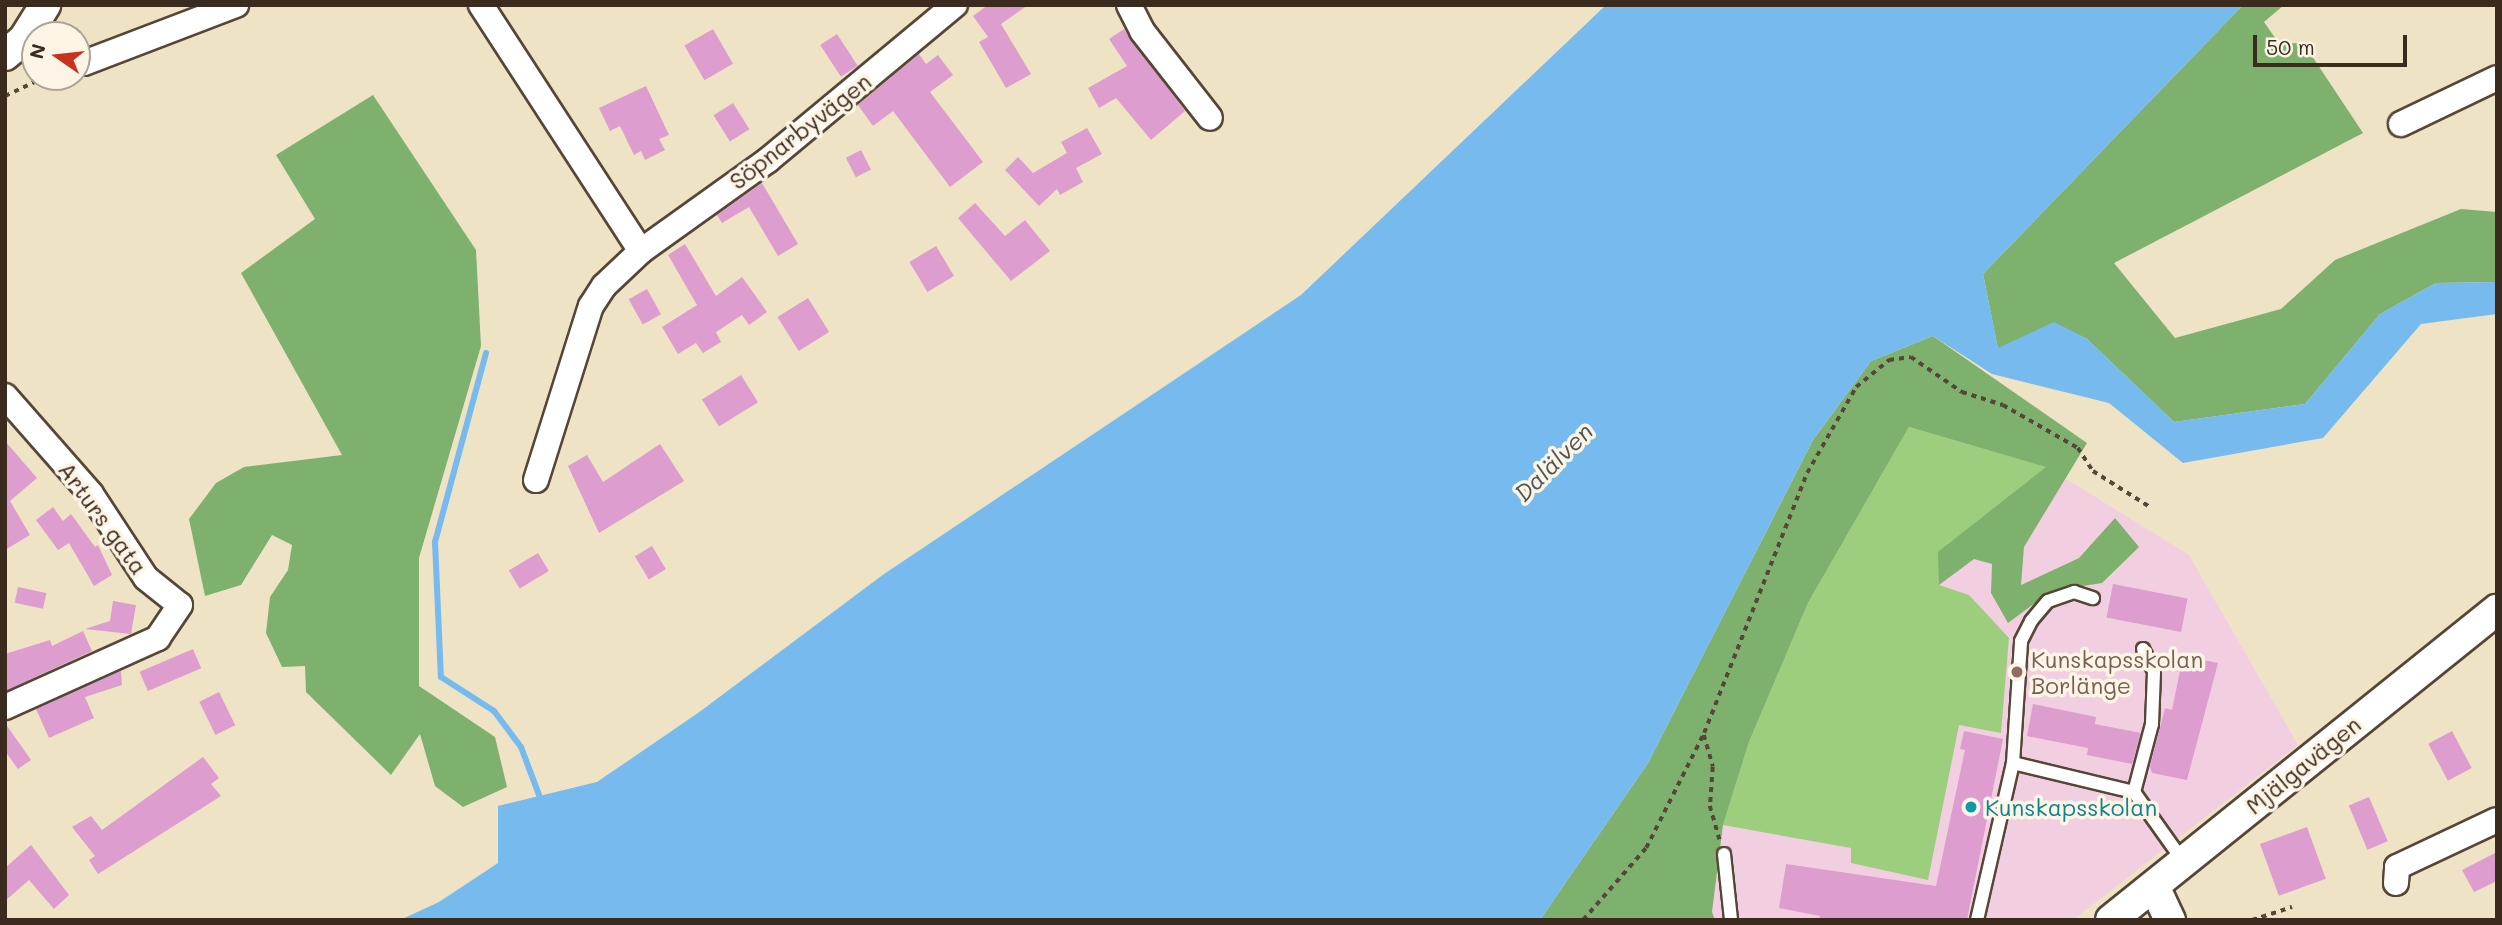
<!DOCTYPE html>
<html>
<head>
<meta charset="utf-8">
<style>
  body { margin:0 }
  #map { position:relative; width:2502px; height:925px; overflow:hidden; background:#efe3c5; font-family:Mali,sans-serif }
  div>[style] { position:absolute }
  .built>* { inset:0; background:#f2cfe0 }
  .green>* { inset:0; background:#9cce7e }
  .forest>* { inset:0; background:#7db16d }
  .water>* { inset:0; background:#77baed }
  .stream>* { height:6px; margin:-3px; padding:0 3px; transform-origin:3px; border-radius:3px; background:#77baed }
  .building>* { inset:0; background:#de9dcf; transform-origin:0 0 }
  .path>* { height:3.5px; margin-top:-1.75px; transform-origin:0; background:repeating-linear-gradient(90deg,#564637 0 5px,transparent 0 10px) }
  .roads { filter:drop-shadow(2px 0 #564637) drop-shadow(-2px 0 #564637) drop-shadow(0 2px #564637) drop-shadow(0 -2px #564637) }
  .service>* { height:12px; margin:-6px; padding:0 6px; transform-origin:6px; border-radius:6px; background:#fff }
  .minor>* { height:24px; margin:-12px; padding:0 12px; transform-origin:12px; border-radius:12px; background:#fff }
  .tertiary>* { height:30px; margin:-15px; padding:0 15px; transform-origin:15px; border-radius:15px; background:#fff }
  .dots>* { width:19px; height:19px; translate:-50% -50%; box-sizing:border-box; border:4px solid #fcf5e5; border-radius:50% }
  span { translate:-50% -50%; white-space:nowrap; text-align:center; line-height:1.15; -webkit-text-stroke:7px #fcf5e5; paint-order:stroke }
  .street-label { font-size:23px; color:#3b2a1e }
  .education-label { font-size:23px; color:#785e54 }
  .left { translate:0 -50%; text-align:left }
  .culture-label { font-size:23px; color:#0d838f }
  .water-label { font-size:24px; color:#4d555c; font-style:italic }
  .frame { position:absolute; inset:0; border:7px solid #3b2a1e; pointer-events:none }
  .north { position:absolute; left:21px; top:21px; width:70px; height:70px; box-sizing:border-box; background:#fcf5e5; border:2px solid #afa495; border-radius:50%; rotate:284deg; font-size:19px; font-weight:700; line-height:28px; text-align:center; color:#3b2a1e }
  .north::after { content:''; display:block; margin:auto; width:24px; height:32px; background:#c8321e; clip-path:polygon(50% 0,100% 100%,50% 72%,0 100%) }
  .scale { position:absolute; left:2253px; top:35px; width:154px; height:32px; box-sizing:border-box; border:4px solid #3b2a1e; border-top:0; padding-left:9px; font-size:21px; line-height:24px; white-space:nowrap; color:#3b2a1e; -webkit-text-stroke:5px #fcf5e5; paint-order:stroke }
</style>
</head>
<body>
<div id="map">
  <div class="built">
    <div style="clip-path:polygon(2047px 467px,2189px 555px,2298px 745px,2073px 920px,1715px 920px,1712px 912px,1723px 825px,1749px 742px)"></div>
  </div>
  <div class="green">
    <div style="clip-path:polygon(1909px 427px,2047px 467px,1939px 553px,1939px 585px,1969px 595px,2009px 638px,2001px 733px,1959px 725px,1928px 880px,1851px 863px,1851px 848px,1723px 825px,1749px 742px,1808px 603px)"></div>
  </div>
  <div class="forest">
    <div style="clip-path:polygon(2243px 5px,2284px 5px,2264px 22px,2278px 42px,2304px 44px,2363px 133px,2114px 263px,2175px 338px,2281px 309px,2335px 260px,2461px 209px,2497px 212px,2497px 282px,2436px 283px,2380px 314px,2305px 404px,2174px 422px,2086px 338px,1998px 349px,1983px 274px)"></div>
    <div style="clip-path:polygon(373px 95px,476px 250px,481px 346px,419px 558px,419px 686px,495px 737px,507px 787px,463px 807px,435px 786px,420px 734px,391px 775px,306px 692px,305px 666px,282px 667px,266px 633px,270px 597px,288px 570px,292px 545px,272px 535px,241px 585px,205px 596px,189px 519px,216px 483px,244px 467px,342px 455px,241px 273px,315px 219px,276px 155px)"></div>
    <div style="clip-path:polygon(1933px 336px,2087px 443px,2024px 547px,2021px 585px,2079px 558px,2115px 518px,2139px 547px,2102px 583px,2051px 591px,2008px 623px,1991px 593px,1992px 564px,1974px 559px,1939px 585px,1938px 552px,2046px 467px,1909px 427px,1808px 603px,1749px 742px,1723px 825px,1712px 912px,1715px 920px,1540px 920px,1648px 763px,1813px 440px,1871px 361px)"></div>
  </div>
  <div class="water">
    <div style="clip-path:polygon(1606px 5px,2243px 5px,1983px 274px,1998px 348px,2054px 322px,2086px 338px,2174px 422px,2305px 404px,2380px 314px,2436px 283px,2497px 282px,2497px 314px,2421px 324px,2323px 438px,2183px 463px,2109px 403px,1992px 374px,1933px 336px,1871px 361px,1813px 440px,1648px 763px,1540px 920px,400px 920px,439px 902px,498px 863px,498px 806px,597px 782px,698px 713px,884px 574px,1301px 295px)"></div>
  </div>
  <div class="stream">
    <div style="left:486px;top:353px;width:196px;rotate:105.1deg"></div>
    <div style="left:435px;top:542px;width:135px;rotate:87.5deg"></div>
    <div style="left:441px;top:677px;width:63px;rotate:32.7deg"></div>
    <div style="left:494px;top:711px;width:45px;rotate:53.1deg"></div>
    <div style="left:521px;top:747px;width:60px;rotate:69.4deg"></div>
  </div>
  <div class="building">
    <div style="clip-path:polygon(988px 5px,1028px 5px,1001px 24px,1031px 74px,1006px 88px,979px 42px,988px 37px,973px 16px)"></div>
    <div style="left:713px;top:29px;width:40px;height:33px;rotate:60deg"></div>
    <div style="clip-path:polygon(1124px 29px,1185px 111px,1151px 140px,1116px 98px,1099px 108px,1088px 88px,1127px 66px,1109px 39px)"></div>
    <div style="left:837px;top:34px;width:38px;height:20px;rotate:57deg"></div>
    <div style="clip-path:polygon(919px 54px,926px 64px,938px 55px,953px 75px,930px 92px,983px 162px,950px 187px,893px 111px,873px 126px,858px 105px)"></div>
    <div style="clip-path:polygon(646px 86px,669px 135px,659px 139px,665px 150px,645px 160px,641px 151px,634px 155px,620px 126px,610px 131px,599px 108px)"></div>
    <div style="left:733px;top:103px;width:31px;height:23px;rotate:58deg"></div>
    <div style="clip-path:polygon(1087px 128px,1102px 154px,1076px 168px,1083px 182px,1060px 195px,1057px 189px,1039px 206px,1005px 170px,1018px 157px,1033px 173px,1067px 153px,1061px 142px)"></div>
    <div style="left:861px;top:150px;width:22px;height:17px;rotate:63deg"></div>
    <div style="clip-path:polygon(762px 183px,798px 244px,778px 256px,749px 207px,722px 223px,717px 215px)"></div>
    <div style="clip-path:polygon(975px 203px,1005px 236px,1025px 220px,1050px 251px,1011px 281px,958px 218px)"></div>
    <div style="clip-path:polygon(685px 244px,716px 296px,742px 277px,767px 312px,749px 325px,742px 315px,716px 332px,721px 342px,703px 353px,696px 343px,678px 354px,662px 327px,697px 305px,668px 255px)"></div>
    <div style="left:936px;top:246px;width:35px;height:31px;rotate:59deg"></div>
    <div style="left:647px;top:289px;width:29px;height:21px;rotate:61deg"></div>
    <div style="left:808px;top:298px;width:40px;height:36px;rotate:58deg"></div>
    <div style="left:741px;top:375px;width:32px;height:46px;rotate:58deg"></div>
    <div style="clip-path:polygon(5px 441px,37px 478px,10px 501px,30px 535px,5px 550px)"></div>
    <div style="clip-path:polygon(660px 444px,684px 481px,599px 533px,568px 466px,587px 455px,603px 482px)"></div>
    <div style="clip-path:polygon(53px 507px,63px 521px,71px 514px,95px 547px,98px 545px,112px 575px,94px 586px,69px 543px,58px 550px,36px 520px)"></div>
    <div style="left:652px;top:546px;width:27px;height:20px;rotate:59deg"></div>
    <div style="left:538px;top:553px;width:21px;height:34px;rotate:59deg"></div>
    <div style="left:2113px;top:584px;width:76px;height:34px;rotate:11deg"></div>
    <div style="left:18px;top:587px;width:29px;height:16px;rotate:12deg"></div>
    <div style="clip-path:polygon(113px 601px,136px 605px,131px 634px,85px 629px,110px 621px)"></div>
    <div style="clip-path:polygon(83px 631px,92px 651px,5px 691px,5px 654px,50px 640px,52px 646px)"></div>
    <div style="left:193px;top:649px;width:21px;height:58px;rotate:67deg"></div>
    <div style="clip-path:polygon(2183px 656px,2218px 663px,2187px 780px,2152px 773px,2150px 767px,2165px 708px,2172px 710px)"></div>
    <div style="clip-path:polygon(121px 671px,122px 685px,85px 697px,94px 718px,49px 738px,36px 709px)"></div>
    <div style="left:219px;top:692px;width:37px;height:22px;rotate:64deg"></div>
    <div style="clip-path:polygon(2033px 704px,2096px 717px,2095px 724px,2141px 733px,2132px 764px,2087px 755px,2088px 748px,2027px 736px)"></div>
    <div style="clip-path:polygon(5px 723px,31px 760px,18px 769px,5px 751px)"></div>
    <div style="clip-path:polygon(1964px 731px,2003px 739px,1967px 920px,1819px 920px,1820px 916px,1779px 908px,1786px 864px,1936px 886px,1965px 750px,1960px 749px)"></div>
    <div style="left:2452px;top:731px;width:42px;height:27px;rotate:62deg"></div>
    <div style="clip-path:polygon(203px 757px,219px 778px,211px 784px,221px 796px,98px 874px,89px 860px,95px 856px,72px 827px,91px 816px,102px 830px)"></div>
    <div style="left:2369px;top:797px;width:48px;height:22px;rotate:67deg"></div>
    <div style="left:2307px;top:827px;width:55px;height:50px;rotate:70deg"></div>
    <div style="clip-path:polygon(31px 845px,69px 895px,54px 909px,29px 880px,5px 901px,5px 868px)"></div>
    <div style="clip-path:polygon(2497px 852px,2497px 881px,2474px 892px,2462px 870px)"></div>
  </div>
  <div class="path">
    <div style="left:5px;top:96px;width:44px;rotate:-25.4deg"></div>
    <div style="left:1704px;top:735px;width:33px;rotate:74deg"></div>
    <div style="left:1713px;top:767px;width:39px;rotate:94deg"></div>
    <div style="left:1710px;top:806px;width:35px;rotate:74deg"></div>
    <div style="left:1583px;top:920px;width:96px;rotate:-48.8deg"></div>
    <div style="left:1646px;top:848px;width:129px;rotate:-63.2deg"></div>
    <div style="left:1704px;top:733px;width:280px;rotate:-68.4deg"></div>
    <div style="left:1807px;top:473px;width:99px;rotate:-60.3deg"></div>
    <div style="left:1856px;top:387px;width:43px;rotate:-39.3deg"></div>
    <div style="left:1889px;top:360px;width:22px;rotate:-8deg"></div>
    <div style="left:1911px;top:357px;width:62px;rotate:34.5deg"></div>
    <div style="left:1962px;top:392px;width:43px;rotate:17.6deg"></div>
    <div style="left:2003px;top:405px;width:86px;rotate:29.8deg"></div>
    <div style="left:2078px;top:448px;width:27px;rotate:57deg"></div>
    <div style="left:2093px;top:471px;width:67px;rotate:32.3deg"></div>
    <div style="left:2252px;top:920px;width:42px;rotate:-18deg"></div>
  </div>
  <div class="roads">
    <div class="service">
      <div style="left:2143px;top:649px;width:25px;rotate:64deg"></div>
      <div style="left:2154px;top:672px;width:52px;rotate:92.2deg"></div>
      <div style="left:2152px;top:724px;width:70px;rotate:104.8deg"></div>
      <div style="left:2134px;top:792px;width:85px;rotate:54.6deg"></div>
      <div style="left:2013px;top:763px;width:122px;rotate:-86.2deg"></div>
      <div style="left:2021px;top:641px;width:22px;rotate:-63deg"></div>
      <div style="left:2031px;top:621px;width:26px;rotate:-50deg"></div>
      <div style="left:2048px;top:601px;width:28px;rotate:-19deg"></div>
      <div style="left:2074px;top:592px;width:20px;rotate:18deg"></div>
      <div style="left:1724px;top:854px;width:66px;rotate:83.9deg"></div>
      <div style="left:1977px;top:920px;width:161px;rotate:-77.1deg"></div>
      <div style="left:2013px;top:763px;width:124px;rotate:13.5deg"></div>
    </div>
    <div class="minor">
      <div style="left:481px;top:5px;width:293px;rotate:57deg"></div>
      <div style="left:641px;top:251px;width:156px;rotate:-35.6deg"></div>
      <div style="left:768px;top:160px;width:243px;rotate:-39.7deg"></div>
      <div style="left:1129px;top:5px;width:29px;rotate:63deg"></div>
      <div style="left:1142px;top:31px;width:110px;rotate:52deg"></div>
      <div style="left:77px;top:62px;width:7px;rotate:8deg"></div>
      <div style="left:84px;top:63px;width:163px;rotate:-20.9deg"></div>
      <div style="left:2401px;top:124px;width:106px;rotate:-25.6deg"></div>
      <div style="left:5px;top:396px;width:130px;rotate:48.7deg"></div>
      <div style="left:91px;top:494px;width:100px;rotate:56.8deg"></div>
      <div style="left:146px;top:578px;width:43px;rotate:38.5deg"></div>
      <div style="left:180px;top:605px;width:40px;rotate:124deg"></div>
      <div style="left:158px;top:638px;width:168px;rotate:155.7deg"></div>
      <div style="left:536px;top:480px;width:182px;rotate:-72.5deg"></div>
      <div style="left:591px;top:306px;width:24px;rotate:-57deg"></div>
      <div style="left:604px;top:286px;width:51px;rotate:-43.4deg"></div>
      <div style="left:2396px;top:883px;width:16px;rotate:-86deg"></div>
      <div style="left:2397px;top:867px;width:110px;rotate:-25.2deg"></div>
    </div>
    <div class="tertiary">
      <div style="left:5px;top:55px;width:25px;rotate:-40deg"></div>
      <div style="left:24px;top:39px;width:40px;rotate:-58deg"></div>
      <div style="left:2154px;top:886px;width:38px;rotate:65deg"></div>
      <div style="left:2111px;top:920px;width:495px;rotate:-38.8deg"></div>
    </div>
  </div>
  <div class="dots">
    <div style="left:2017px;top:672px;background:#8d6e63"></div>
    <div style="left:1971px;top:807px;background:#0f9aa8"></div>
  </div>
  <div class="street-label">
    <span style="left:800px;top:131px;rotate:-38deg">Söpnarbyvägen</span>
    <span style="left:103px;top:518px;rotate:54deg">Arturs gata</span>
    <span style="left:2303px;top:765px;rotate:-39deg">Mjälgavägen</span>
  </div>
  <div class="education-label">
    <span class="left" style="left:2031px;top:672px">Kunskapsskolan<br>Borlänge</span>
  </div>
  <div class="culture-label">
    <span class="left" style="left:1985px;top:807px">Kunskapsskolan</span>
  </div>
  <div class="water-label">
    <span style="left:1553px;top:462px;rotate:-45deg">Dalälven</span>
  </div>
  <div class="frame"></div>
  <div class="north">N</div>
  <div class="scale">50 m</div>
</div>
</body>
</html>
